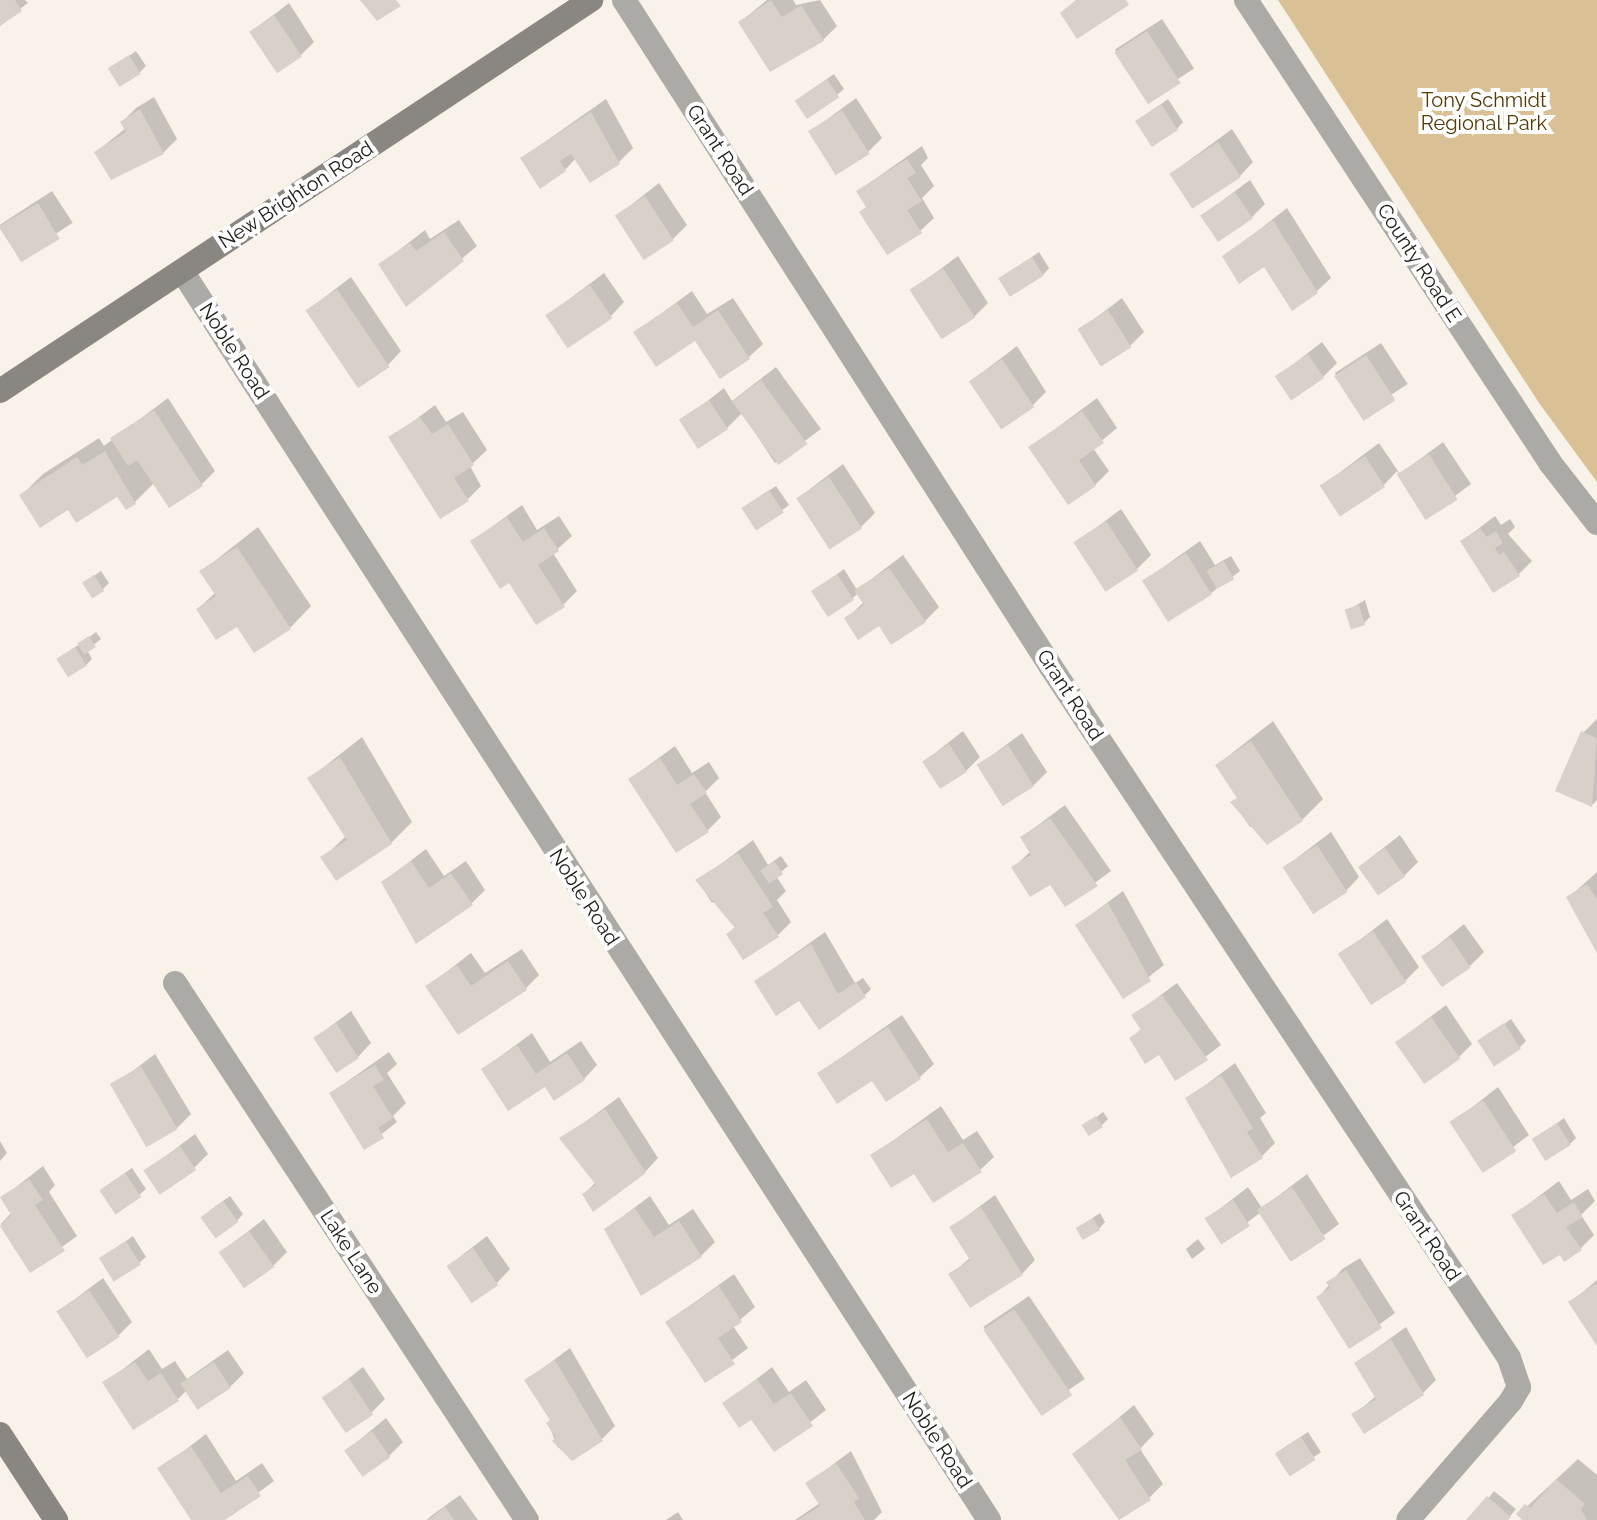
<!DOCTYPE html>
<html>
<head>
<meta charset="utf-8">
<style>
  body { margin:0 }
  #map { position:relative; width:1597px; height:1520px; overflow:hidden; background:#f8f2e9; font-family:Raleway,sans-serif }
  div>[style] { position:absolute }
  .green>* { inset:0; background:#dac195 }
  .shadow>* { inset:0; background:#0003; transform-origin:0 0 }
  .building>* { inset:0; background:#d7d1c8; transform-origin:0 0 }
  .street>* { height:24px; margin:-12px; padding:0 12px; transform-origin:12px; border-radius:12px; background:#acaaa6 }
  .secondary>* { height:24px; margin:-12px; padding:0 12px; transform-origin:12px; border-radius:12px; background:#8a8681 }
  span { translate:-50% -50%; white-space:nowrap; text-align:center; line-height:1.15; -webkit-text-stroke:8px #fff; paint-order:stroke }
  .park-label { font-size:20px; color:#523902 }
  .street-label { font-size:20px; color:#1e1c18 }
</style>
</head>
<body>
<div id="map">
  <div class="green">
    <div style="clip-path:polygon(1278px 0,1597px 0,1597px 482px,1539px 403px)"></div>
  </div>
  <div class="shadow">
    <div style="clip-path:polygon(0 0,25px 0,28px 3px,0 24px)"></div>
    <div style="clip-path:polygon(767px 0,793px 0,796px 5px,820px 0,837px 26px,823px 40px,740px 22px)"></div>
    <div style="clip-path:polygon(289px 3px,314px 42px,300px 56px,252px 31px)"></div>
    <div style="left:1162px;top:19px;width:59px;height:56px;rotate:57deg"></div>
    <div style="clip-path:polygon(136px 51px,146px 66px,140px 72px,111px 69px)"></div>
    <div style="clip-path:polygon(834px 74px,844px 89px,837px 95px,797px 100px)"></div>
    <div style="clip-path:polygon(154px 97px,177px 139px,163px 153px,96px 152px,126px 128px,122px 122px,136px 108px)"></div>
    <div style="clip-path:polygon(856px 98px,882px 138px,868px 152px,810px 132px)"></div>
    <div style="clip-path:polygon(606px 99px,633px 148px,619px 162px,576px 158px,565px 170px,522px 158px)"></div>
    <div style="clip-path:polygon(1168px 99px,1183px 122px,1177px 129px,1137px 121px)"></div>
    <div style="clip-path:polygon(1232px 129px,1253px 162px,1240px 176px,1172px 173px)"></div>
    <div style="clip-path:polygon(922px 146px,928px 158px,921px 165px,934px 186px,922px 198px,934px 218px,920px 231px,868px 206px,858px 191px)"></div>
    <div style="clip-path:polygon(1250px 180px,1265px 204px,1252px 217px,1203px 215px)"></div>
    <div style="clip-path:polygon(659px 183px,687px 225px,673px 239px,617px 216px)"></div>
    <div style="left:52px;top:191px;width:38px;height:64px;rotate:57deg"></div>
    <div style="clip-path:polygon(1287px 208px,1331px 278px,1317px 291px,1264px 265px,1224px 257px)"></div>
    <div style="clip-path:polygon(459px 220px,477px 246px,407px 305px,380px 265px,425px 230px,430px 239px)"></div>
    <div style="clip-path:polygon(1039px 252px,1049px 268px,1043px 275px,1001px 279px)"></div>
    <div style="clip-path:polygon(958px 256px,988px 303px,974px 317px,912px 290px)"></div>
    <div style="clip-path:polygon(604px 273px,624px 302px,611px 316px,547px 316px)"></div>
    <div style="clip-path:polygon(351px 277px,401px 351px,388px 365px,308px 310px)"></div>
    <div style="clip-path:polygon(692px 291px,707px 314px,733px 298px,763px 344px,749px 357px,696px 339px,636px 332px)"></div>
    <div style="clip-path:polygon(1122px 298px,1144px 332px,1130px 346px,1081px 329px)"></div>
    <div style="clip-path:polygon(1322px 342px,1337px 363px,1323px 377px,1277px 377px)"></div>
    <div style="left:1381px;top:343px;width:49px;height:55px;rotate:57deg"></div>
    <div style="clip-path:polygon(1017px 346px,1046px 392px,1032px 406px,971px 381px)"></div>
    <div style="clip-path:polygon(776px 367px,821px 429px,775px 463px,742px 413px,727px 428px,682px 421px,724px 388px,732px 401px)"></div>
    <div style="clip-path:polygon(168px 398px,215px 471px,201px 485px,155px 482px,135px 502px,118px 494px,69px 507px,22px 495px,43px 474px,99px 438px,104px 446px)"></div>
    <div style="clip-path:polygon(1097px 398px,1117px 428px,1093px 448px,1109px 471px,1095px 485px,1031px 447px)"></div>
    <div style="clip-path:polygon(435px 405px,446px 422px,463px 412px,487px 450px,470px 466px,481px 486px,468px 499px,391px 438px)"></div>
    <div style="clip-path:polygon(1443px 442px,1471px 484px,1427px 517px,1397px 471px,1384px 485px,1323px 485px,1379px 443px,1400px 474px)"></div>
    <div style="clip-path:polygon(843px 464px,875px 513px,861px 527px,798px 498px)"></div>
    <div style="clip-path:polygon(776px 486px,789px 505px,758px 528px,751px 503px)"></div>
    <div style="clip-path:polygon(522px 505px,537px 530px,559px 516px,572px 536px,553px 553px,577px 591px,563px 605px,510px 581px,472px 541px)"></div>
    <div style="clip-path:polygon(1121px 509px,1151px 555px,1137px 569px,1076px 543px)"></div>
    <div style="clip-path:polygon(1495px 516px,1501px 525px,1510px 519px,1515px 527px,1508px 534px,1532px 561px,1518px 575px,1462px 541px)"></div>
    <div style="clip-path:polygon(258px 527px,311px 606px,290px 628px,238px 624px,198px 609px,216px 592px,202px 571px)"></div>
    <div style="clip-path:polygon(1200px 541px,1215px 565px,1231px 556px,1240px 571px,1210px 594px,1144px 581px)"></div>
    <div style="clip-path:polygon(903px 555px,939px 607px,925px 621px,880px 624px,846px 619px,864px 602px,858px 593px,852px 599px,814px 591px,844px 569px,857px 590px)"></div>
    <div style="clip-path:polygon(101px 571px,109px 583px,102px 590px,84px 583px)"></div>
    <div style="clip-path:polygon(1365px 600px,1370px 617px,1364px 623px,1348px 610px)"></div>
    <div style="clip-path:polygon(96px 632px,101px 639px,87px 650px,92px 659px,86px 665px,59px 659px)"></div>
    <div style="clip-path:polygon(1597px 719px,1597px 800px,1592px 805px,1583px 733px)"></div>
    <div style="clip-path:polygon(1273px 721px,1323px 799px,1302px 820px,1250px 827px,1233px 802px,1238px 797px,1217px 765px)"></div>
    <div style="clip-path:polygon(963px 731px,980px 757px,966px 771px,925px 761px)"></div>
    <div style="clip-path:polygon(1022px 733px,1047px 772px,1033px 786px,979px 765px)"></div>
    <div style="clip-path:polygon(362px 737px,412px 822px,391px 843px,323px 858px,347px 835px,310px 778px)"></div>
    <div style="clip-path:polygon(675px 746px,692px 773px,709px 762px,719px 778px,705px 792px,721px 817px,707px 831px,630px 779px)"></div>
    <div style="clip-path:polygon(1065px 805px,1111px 871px,1066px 904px,1051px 882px,1014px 867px,1031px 851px,1022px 837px)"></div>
    <div style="clip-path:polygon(1331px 832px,1359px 877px,1346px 891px,1285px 867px)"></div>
    <div style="clip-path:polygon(1400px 835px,1418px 862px,1404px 876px,1360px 866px)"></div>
    <div style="clip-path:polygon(753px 840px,768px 865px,781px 856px,788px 866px,776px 876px,786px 891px,777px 900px,791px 922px,777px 936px,728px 934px,736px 926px,719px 899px,712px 903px,698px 881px)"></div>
    <div style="clip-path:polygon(426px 849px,444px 876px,466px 861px,485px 890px,472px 903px,383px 882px)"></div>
    <div style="clip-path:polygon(1597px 872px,1597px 945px,1568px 898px)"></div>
    <div style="clip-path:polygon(1123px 891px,1164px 965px,1124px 996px,1077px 925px)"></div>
    <div style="clip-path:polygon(1387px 919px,1419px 967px,1405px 981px,1340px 955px)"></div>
    <div style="clip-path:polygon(1464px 924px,1484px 952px,1470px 966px,1423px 957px)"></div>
    <div style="clip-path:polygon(825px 932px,855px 983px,863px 978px,871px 989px,864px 996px,800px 998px,756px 981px)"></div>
    <div style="clip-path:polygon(522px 949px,539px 975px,526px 988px,428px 986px,471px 953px,485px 973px)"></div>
    <div style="clip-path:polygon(1177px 983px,1221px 1045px,1176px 1079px,1159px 1053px,1132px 1038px,1142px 1028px,1134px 1015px)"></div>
    <div style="clip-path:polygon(1446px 1005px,1472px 1044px,1458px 1058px,1397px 1042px)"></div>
    <div style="clip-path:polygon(351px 1011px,371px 1043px,358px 1057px,315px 1038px)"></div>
    <div style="clip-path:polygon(902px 1015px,934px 1064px,920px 1077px,887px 1099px,873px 1078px,819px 1073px)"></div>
    <div style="clip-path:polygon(1511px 1019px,1526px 1041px,1520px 1047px,1479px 1042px)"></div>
    <div style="clip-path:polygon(532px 1033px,550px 1062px,581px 1041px,597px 1065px,584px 1079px,545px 1084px,483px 1069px)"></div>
    <div style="clip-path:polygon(389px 1052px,397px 1064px,387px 1073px,406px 1103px,393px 1116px,397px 1122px,365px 1147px,331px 1093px)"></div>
    <div style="clip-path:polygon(155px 1054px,191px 1114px,177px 1128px,113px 1086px)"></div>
    <div style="clip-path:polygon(1235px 1063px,1266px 1113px,1260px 1118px,1275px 1143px,1262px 1156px,1188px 1098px)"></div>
    <div style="clip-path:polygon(1498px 1087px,1529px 1135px,1483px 1170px,1452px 1123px)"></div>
    <div style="clip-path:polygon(619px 1097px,658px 1158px,645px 1172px,584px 1194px,596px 1182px,562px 1139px)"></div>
    <div style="clip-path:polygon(941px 1106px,963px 1140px,977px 1131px,994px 1157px,980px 1170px,915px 1171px,873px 1155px)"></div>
    <div style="clip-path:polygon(1103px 1112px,1108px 1119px,1102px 1125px,1085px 1126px)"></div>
    <div style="clip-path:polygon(1564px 1118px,1576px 1138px,1570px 1144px,1534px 1140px)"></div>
    <div style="clip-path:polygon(195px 1134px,208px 1154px,194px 1168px,146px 1171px)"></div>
    <div style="clip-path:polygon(0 1141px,7px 1153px,0 1161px)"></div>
    <div style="clip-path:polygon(43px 1166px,55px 1185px,49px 1192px,77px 1236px,30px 1270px,1px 1224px,12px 1212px,2px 1198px)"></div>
    <div style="clip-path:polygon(132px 1168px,146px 1189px,139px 1195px,101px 1190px)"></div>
    <div style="clip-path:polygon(1307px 1174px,1339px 1224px,1292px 1259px,1261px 1212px,1222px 1242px,1207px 1219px,1248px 1187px,1262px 1208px)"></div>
    <div style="clip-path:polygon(1559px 1181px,1571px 1200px,1588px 1189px,1595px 1201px,1581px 1215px,1594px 1235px,1580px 1249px,1514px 1215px)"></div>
    <div style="clip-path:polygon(995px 1195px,1035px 1260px,1022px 1274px,951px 1274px,971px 1257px,952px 1227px)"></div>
    <div style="clip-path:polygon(230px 1196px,243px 1214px,237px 1221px,209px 1211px)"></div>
    <div style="clip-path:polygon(650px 1196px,669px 1225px,693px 1209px,715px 1242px,701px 1256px,606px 1229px)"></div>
    <div style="clip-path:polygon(1100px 1213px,1105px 1222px,1099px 1229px,1078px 1228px)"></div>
    <div style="clip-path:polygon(264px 1219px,287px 1252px,273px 1266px,221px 1252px)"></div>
    <div style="clip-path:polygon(133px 1236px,146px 1257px,139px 1263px,102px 1258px)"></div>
    <div style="clip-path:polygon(487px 1236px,510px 1269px,497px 1283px,448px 1266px)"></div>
    <div style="clip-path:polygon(1198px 1239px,1205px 1249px,1192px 1259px,1186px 1249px)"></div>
    <div style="clip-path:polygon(1360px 1258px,1395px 1313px,1350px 1346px,1319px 1297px,1342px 1269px)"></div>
    <div style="clip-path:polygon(734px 1274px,755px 1307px,733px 1326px,748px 1348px,705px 1381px,667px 1322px)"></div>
    <div style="clip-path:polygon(103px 1278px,132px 1322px,118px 1336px,59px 1311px)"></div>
    <div style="clip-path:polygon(1597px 1280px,1597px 1343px,1570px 1303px)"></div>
    <div style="left:1029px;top:1296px;width:100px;height:55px;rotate:56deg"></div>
    <div style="clip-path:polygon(1406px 1327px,1436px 1380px,1422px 1394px,1354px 1415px,1377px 1395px,1356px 1363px)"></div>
    <div style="clip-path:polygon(570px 1348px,615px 1426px,601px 1440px,558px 1448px,548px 1423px,552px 1419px,527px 1380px)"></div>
    <div style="clip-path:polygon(149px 1349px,162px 1369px,175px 1361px,187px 1379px,228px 1350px,244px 1373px,230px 1387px,187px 1390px,178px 1399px,105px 1383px)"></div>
    <div style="clip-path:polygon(363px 1367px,385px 1399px,371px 1413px,324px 1398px)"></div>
    <div style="clip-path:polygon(772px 1367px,789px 1392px,806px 1380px,826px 1410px,774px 1450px,752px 1417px,725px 1403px)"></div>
    <div style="clip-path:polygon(1134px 1405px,1154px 1434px,1140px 1449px,1163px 1484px,1149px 1498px,1075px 1454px)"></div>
    <div style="clip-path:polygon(386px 1418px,403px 1442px,389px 1456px,346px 1451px)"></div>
    <div style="left:1308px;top:1432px;width:24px;height:38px;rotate:57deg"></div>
    <div style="clip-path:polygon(206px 1434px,236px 1481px,262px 1463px,274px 1481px,221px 1520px,193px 1520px,160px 1469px)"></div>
    <div style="clip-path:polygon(851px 1451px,882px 1512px,874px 1520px,795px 1520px,820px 1503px,808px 1483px)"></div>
    <div style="clip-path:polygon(1578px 1459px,1597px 1475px,1597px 1520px,1525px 1520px,1519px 1514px)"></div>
    <div style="clip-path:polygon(1494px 1491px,1516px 1509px,1507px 1520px,1472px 1520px)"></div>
    <div style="clip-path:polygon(460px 1495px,478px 1520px,427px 1520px,431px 1516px)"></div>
    <div style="clip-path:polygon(678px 1512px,683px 1520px,666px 1520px)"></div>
  </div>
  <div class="building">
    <div style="clip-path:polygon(0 0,15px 0,22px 11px,0 26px)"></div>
    <div style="clip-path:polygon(360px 0,396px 0,401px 6px,377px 21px)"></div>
    <div style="clip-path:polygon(771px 0,782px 17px,801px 5px,824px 41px,770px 72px,738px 22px)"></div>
    <div style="clip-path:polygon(1076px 0,1126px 0,1129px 5px,1077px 39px,1060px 13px)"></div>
    <div style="left:274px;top:15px;width:50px;height:30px;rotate:56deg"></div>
    <div style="left:1147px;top:31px;width:62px;height:39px;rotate:57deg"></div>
    <div style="left:129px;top:55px;width:22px;height:25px;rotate:58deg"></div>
    <div style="left:827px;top:79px;width:22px;height:39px;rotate:56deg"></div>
    <div style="left:1161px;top:104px;width:31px;height:31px;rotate:57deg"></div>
    <div style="clip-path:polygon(140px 109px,164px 154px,111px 180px,94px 152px,126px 132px,120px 122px)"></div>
    <div style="left:842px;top:110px;width:52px;height:40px;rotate:58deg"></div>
    <div style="clip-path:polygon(591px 112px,620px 164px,590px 183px,571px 154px,560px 161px,566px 171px,540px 189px,520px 158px)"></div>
    <div style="left:1218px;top:142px;width:42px;height:58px;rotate:57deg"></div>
    <div style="clip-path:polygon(907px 159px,916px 173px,907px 178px,922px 201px,907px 210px,922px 233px,887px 255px,859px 212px,866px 207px,856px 191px)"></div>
    <div style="left:1235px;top:192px;width:32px;height:42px;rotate:56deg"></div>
    <div style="left:645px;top:196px;width:53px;height:36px;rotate:57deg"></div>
    <div style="left:38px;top:203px;width:42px;height:45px;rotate:59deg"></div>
    <div style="clip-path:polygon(1273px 220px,1318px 293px,1292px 311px,1264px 267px,1239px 284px,1222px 256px)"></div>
    <div style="clip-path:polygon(444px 232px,464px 261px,406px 307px,378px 264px,410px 243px,416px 251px)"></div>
    <div style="left:1032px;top:257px;width:22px;height:40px;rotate:58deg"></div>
    <div style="left:943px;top:268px;width:59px;height:40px;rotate:57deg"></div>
    <div style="left:590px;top:285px;width:40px;height:54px;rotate:56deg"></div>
    <div style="left:337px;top:289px;width:94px;height:38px;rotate:56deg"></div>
    <div style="clip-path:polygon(677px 303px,693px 327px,718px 310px,750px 359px,720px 379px,695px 341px,656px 367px,633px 332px)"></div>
    <div style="left:1108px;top:310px;width:44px;height:36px;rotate:58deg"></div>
    <div style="left:1308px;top:354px;width:29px;height:40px;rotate:56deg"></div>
    <div style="left:1366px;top:355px;width:54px;height:38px;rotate:57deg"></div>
    <div style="left:1002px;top:359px;width:58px;height:40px;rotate:56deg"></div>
    <div style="left:761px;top:380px;width:79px;height:36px;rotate:54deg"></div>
    <div style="left:709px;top:400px;width:35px;height:36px;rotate:57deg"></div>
    <div style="clip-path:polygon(154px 410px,203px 486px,169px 508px,137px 460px,128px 466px,110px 438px)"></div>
    <div style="clip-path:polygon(1082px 411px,1104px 443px,1079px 460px,1096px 486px,1068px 505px,1028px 447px)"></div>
    <div style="clip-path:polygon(420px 417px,432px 434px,448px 424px,474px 465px,454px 478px,469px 501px,440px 519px,388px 437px)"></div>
    <div style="clip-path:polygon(105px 451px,136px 504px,126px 510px,117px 497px,76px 523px,68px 510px,40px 528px,19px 495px,77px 457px,82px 465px)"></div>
    <div style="left:1429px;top:454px;width:54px;height:38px;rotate:58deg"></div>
    <div style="left:1365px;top:456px;width:37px;height:54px;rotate:57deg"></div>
    <div style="left:829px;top:477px;width:61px;height:39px;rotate:57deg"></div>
    <div style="left:769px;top:490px;width:27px;height:33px;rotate:57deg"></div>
    <div style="clip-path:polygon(507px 517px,523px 542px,544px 528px,559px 551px,538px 565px,565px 607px,536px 625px,509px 583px,500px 589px,470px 541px)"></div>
    <div style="left:1106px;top:521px;width:59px;height:39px;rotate:57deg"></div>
    <div style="clip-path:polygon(1480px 528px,1487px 537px,1496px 531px,1503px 543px,1495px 548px,1499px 555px,1504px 552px,1520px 576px,1493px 593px,1460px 541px)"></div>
    <div style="clip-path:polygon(237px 547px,291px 629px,254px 653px,237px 627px,216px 640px,196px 609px,216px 596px,199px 571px)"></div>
    <div style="left:1186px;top:553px;width:49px;height:52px;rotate:58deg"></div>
    <div style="left:1224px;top:561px;width:21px;height:20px;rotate:61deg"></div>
    <div style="clip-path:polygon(889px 568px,926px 622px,891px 645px,879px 626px,858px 640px,844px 618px,864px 605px,854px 590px)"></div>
    <div style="left:837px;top:574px;width:31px;height:31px;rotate:57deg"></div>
    <div style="left:94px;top:575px;width:19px;height:14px;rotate:58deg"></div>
    <div style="left:1359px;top:605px;width:21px;height:15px;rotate:73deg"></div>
    <div style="left:89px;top:636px;width:13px;height:14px;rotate:58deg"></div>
    <div style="left:75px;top:647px;width:22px;height:22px;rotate:58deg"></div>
    <div style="clip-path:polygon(1581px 731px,1597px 738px,1592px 807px,1555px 791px)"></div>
    <div style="clip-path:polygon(1251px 741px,1303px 821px,1267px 845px,1230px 802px,1237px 798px,1215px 765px)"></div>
    <div style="left:949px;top:744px;width:33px;height:32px;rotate:57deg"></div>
    <div style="left:1008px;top:745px;width:49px;height:37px;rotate:58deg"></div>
    <div style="clip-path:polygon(340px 757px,392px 844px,336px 881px,320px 857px,347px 840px,307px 778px)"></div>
    <div style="clip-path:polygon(660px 758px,677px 785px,694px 774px,707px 793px,690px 804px,709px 832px,676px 853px,628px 779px)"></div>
    <div style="clip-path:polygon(1050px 818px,1098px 886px,1065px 907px,1050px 885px,1030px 897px,1011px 867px,1031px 855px,1020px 837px)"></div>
    <div style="left:1317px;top:845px;width:56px;height:41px;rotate:57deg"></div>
    <div style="left:1385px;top:848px;width:35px;height:33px;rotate:55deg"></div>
    <div style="clip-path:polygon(738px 853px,773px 907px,763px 913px,779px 937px,743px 960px,726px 934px,735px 928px,695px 880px)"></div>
    <div style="clip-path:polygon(411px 861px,429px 888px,451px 873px,473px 905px,416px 944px,381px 882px)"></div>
    <div style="left:774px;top:861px;width:16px;height:17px;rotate:55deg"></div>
    <div style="clip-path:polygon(1587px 884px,1597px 899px,1597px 953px,1566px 897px)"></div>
    <div style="clip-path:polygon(1108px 903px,1151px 981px,1123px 999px,1075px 925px)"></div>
    <div style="left:1373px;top:931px;width:61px;height:42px;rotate:57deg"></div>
    <div style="left:1450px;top:937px;width:37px;height:35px;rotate:56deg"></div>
    <div style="clip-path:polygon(811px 944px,838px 994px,856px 982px,866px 997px,819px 1030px,799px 1001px,776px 1016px,754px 981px)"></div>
    <div style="clip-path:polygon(508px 961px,527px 990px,458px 1035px,425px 986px,457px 965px,471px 986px)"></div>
    <div style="clip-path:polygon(1162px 995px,1208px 1060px,1175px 1081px,1159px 1055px,1145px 1064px,1129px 1038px,1141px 1030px,1131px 1015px)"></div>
    <div style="left:1431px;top:1017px;width:51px;height:44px;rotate:55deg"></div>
    <div style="left:336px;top:1023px;width:42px;height:27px;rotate:57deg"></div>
    <div style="left:1504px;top:1023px;width:31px;height:32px;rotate:57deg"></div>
    <div style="clip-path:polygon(888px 1027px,921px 1079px,886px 1102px,872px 1081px,837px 1104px,817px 1073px)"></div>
    <div style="clip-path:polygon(517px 1045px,536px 1074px,567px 1053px,585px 1080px,554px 1101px,545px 1087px,508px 1111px,481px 1069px)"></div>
    <div style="clip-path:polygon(375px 1065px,384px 1080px,373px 1086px,393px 1118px,378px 1128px,384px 1138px,364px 1150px,329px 1093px)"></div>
    <div style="left:141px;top:1066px;width:73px;height:36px;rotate:60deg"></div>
    <div style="clip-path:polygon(1221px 1075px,1253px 1128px,1247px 1132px,1263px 1158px,1231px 1178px,1185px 1098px)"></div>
    <div style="left:1483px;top:1100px;width:61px;height:40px;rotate:57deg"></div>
    <div style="clip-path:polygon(605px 1109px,646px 1173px,593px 1212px,582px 1194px,596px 1185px,559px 1138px)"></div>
    <div style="left:1096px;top:1116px;width:13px;height:17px;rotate:58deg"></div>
    <div style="clip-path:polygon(927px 1119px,948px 1152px,963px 1143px,982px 1172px,933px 1203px,914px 1174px,891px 1188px,870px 1155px)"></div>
    <div style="left:1557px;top:1123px;width:26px;height:30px;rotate:58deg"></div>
    <div style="left:180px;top:1146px;width:29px;height:44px;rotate:56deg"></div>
    <div style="left:125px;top:1173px;width:29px;height:31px;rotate:56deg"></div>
    <div style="clip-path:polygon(29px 1179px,43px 1200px,35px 1205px,65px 1251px,30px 1273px,0 1226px,11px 1215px,0 1197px)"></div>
    <div style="left:1292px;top:1187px;width:62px;height:42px;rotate:57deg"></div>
    <div style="clip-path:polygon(1544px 1194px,1557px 1213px,1574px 1202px,1583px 1217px,1566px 1227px,1582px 1250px,1564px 1262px,1560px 1255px,1543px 1265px,1511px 1215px)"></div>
    <div style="left:1233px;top:1200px;width:31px;height:34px;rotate:57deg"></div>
    <div style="left:223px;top:1201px;width:26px;height:28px;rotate:54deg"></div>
    <div style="clip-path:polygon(981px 1207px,1023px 1275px,970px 1308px,948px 1274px,970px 1260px,949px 1227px)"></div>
    <div style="clip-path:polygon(635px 1208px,654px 1237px,679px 1221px,702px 1257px,641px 1296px,604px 1229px)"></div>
    <div style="left:1093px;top:1218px;width:14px;height:20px;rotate:60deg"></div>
    <div style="left:249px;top:1231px;width:44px;height:37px;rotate:55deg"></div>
    <div style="left:126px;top:1241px;width:28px;height:32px;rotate:58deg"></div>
    <div style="left:473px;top:1248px;width:45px;height:32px;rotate:56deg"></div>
    <div style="clip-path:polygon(1346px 1270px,1382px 1328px,1349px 1349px,1316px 1297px,1330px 1288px,1326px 1282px)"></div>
    <div style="clip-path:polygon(1597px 1283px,1597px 1346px,1568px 1302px)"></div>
    <div style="clip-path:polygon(719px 1286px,742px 1322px,718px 1338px,735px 1364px,705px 1383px,665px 1322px)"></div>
    <div style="left:89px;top:1290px;width:56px;height:39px;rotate:57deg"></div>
    <div style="left:1014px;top:1309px;width:104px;height:37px;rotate:56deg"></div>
    <div style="clip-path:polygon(1391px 1339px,1424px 1395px,1364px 1434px,1351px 1414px,1376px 1399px,1354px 1363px)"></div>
    <div style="clip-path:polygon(555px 1360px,603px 1441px,572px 1461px,552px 1441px,556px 1438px,546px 1423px,550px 1420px,524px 1380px)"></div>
    <div style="clip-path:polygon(135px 1362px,148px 1381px,161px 1373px,179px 1401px,133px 1430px,102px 1382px)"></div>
    <div style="left:214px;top:1362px;width:31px;height:40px;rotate:57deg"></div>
    <div style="left:349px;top:1379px;width:43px;height:33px;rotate:56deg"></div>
    <div style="clip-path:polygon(757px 1379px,774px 1404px,791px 1393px,813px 1426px,774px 1452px,751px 1420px,739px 1428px,722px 1403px)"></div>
    <div style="clip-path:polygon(1120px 1417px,1142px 1450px,1125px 1460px,1151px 1500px,1119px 1520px,1072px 1454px)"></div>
    <div style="left:372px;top:1431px;width:32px;height:34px;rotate:55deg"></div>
    <div style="left:1301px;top:1437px;width:27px;height:31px;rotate:57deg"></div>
    <div style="clip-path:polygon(191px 1446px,221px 1493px,248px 1476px,261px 1496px,225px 1520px,191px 1520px,157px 1468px)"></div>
    <div style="clip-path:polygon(836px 1463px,859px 1498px,854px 1502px,865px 1520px,798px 1520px,820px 1506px,805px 1483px)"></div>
    <div style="clip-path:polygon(1556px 1479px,1585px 1504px,1581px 1509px,1587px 1520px,1522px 1520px,1516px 1514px,1525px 1504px,1530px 1508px)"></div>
    <div style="clip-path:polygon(1487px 1496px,1511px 1517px,1508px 1520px,1466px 1520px)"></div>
    <div style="clip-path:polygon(445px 1507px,454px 1520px,428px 1520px)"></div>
  </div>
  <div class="street">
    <div style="left:624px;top:0;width:792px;rotate:57.37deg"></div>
    <div style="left:1051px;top:667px;width:829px;rotate:56.46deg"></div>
    <div style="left:1509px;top:1358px;width:31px;rotate:71deg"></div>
    <div style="left:1519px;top:1387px;width:16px;rotate:120deg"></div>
    <div style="left:1511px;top:1401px;width:157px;rotate:130.9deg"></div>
    <div style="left:1246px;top:0;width:555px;rotate:56.68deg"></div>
    <div style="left:1551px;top:464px;width:75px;rotate:52.1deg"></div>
    <div style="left:182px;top:271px;width:1487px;rotate:57.13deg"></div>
    <div style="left:175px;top:983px;width:642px;rotate:56.76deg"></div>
  </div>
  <div class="secondary">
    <div style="left:0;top:391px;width:709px;rotate:-33.49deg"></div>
    <div style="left:0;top:1434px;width:103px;rotate:56.9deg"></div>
  </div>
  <div class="park-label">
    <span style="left:1484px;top:112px">Tony Schmidt<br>Regional Park</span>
  </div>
  <div class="street-label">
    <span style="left:720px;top:150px;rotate:57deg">Grant Road</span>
    <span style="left:296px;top:195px;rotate:-33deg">New Brighton Road</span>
    <span style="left:1419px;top:263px;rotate:57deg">County Road E</span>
    <span style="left:234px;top:351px;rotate:57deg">Noble Road</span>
    <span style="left:1070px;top:695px;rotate:57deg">Grant Road</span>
    <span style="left:584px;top:897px;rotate:57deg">Noble Road</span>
    <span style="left:1427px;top:1236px;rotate:56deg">Grant Road</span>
    <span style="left:351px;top:1252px;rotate:57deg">Lake Lane</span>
    <span style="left:937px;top:1440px;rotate:57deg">Noble Road</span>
  </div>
</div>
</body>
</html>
